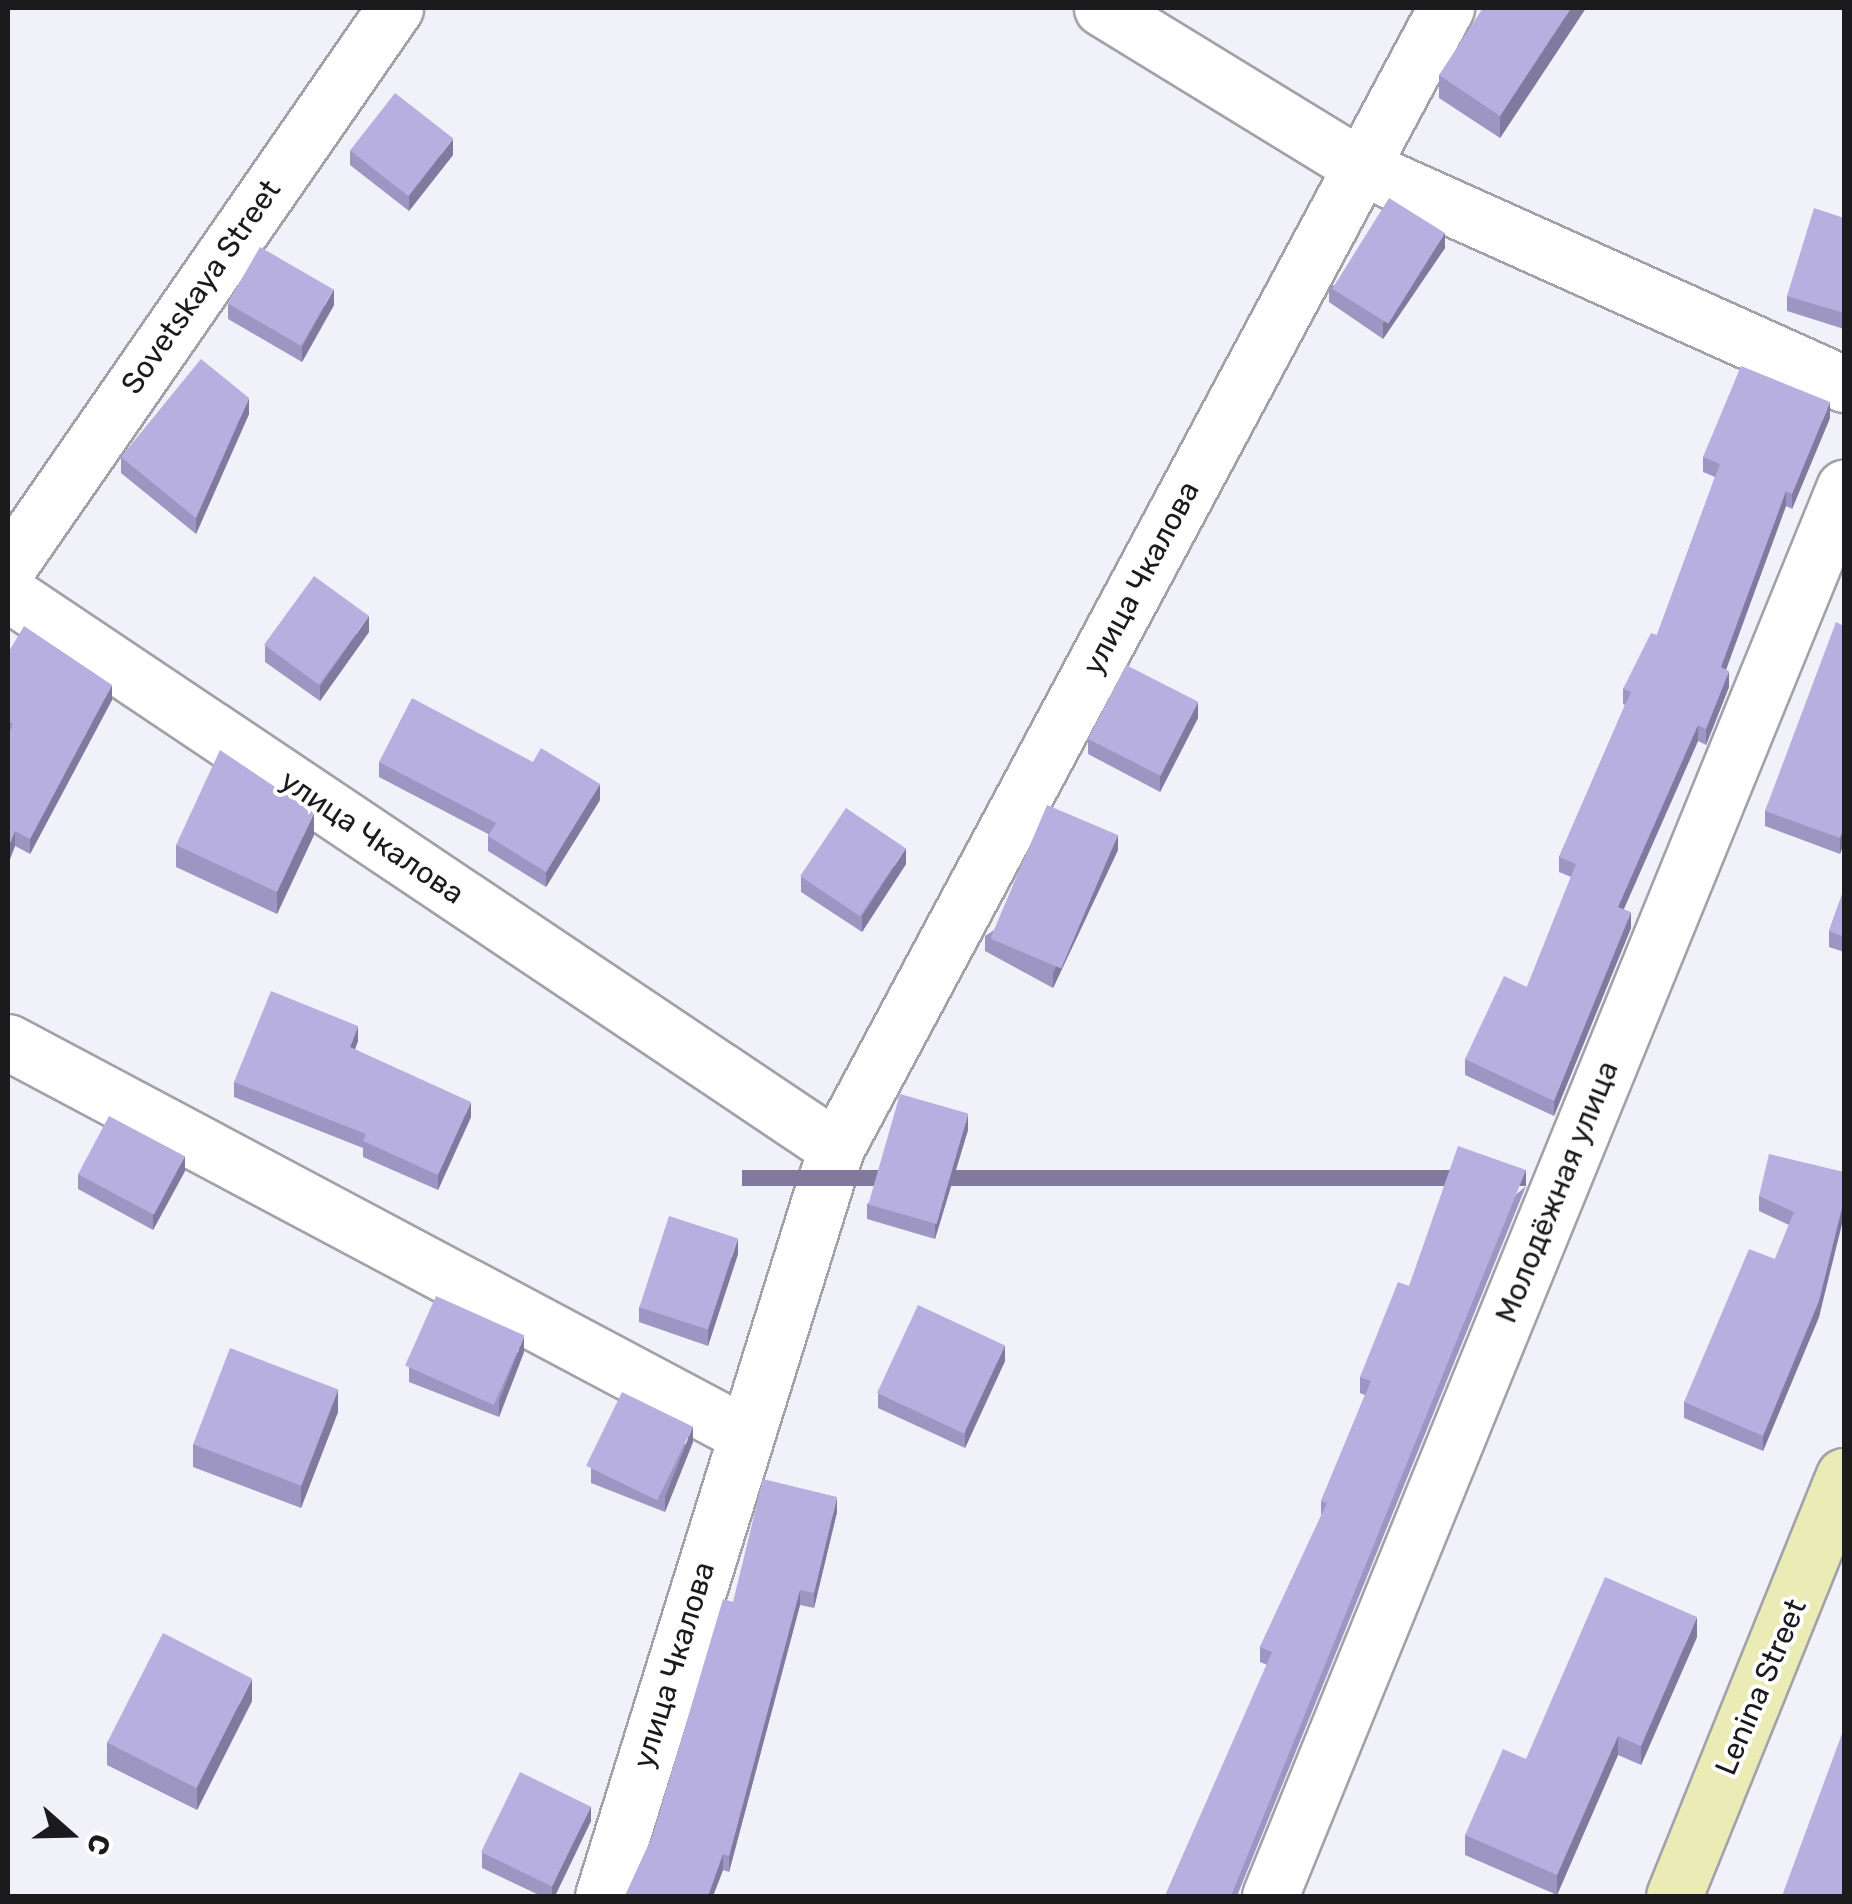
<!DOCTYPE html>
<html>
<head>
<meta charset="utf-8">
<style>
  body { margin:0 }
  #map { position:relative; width:1852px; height:1904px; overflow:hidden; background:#f1f1f9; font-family:Rubik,sans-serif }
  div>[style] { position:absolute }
  .roads { filter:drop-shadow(2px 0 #a2a1a9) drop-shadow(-2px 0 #a2a1a9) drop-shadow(0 2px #a2a1a9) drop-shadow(0 -2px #a2a1a9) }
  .minor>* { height:55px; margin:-27.5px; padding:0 27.5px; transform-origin:27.5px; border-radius:27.5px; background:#fff }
  .major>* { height:55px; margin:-27.5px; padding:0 27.5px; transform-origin:27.5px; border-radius:27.5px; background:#eaebb5 }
  .wall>* { inset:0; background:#9e96c2 }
  .shaded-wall>* { inset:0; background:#817a9e; transform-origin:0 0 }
  .building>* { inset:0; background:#b8afe1; transform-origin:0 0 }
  span { translate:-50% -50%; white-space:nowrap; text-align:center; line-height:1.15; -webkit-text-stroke:8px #fff; paint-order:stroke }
  .street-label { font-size:30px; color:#1b1a1d }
  .frame { position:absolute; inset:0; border:10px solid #1b1a1d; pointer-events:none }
  .north { position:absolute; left:20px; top:1784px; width:100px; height:100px; -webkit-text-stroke:8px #fff; paint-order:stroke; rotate:110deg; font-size:28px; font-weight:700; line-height:40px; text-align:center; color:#1b1a1d }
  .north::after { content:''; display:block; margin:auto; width:35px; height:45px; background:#1b1a1d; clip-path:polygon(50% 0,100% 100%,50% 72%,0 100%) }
</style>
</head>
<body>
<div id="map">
  <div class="roads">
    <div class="minor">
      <div style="left:1102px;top:8px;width:304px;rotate:31.5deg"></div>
      <div style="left:1361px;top:167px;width:530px;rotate:24.19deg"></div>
      <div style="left:8px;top:567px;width:680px;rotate:-55.3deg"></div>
      <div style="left:8px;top:593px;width:997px;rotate:33.83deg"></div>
      <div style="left:8px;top:1042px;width:835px;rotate:28.01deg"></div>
      <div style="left:603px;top:1896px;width:783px;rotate:-72.7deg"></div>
      <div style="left:836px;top:1148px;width:1293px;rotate:-61.85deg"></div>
      <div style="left:1270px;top:1896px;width:1521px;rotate:-67.82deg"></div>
    </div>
    <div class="major">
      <div style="left:1674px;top:1896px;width:453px;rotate:-68deg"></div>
    </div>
  </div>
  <div class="wall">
    <div style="clip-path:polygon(1586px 8px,1500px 138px,1439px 98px,1439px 75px)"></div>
    <div style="clip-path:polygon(350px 150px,453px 155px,409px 211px,350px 165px)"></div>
    <div style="clip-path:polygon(1844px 218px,1844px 329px,1787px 311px,1787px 296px)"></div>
    <div style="clip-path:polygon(1445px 248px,1383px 339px,1329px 302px,1329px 287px)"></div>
    <div style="clip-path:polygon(228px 304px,334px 305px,302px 362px,228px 319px)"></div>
    <div style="clip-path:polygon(249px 414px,196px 534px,121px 473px,121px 457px)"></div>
    <div style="clip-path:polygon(1830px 418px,1792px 509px,1786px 506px,1726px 670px,1729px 687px,1706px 745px,1698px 741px,1624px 909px,1631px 928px,1554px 1116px,1465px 1075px,1465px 1059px,1527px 987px,1571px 877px,1559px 872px,1559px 857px,1625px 705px,1623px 704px,1623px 689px,1657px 635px,1715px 477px,1703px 472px,1703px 457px)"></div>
    <div style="clip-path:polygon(1844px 626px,1844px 842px,1840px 854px,1765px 826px,1765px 811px)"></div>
    <div style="clip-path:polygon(369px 632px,320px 701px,265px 662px,265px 646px)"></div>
    <div style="clip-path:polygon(8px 653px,112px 700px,30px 854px,15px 846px,8px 864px)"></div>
    <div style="clip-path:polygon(1198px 718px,1160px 792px,1088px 754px,1088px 739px)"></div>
    <div style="clip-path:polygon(379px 762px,600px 800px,546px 887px,488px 851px,488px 834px,379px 777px)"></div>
    <div style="clip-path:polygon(314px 835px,277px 914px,176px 867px,176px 845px)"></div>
    <div style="clip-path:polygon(1118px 850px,1053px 988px,985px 951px,985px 936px)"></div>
    <div style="clip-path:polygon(906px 864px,862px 932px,801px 892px,801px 877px)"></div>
    <div style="clip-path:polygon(1844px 889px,1844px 952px,1829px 947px,1829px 931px)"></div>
    <div style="clip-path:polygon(358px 1041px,355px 1049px,471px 1117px,438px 1190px,363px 1157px,363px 1148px,234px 1097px,234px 1082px)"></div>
    <div style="clip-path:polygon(968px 1130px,935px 1239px,867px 1219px,867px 1204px)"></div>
    <div style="clip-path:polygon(185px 1171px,153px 1230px,78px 1189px,78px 1174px)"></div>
    <div style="clip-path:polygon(1844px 1172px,1819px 1317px,1763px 1451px,1684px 1418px,1684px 1402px,1775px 1259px,1789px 1225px,1759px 1211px,1759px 1196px)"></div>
    <div style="clip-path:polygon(1526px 1186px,1237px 1896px,1165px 1896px,1267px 1665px,1260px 1662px,1260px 1647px,1321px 1516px,1321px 1501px,1365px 1395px,1360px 1393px,1360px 1377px,1409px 1286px)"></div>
    <div style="clip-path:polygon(738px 1254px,708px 1346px,639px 1322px,639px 1307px)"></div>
    <div style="clip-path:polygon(524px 1352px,499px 1417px,409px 1382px,409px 1367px)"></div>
    <div style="clip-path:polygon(1005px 1361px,965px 1448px,878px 1408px,878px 1393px)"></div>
    <div style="clip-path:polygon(338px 1412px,301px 1508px,193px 1467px,193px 1444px)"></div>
    <div style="clip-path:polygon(693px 1442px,665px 1512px,591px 1483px,591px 1468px)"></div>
    <div style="clip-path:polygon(837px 1512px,814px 1608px,800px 1605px,729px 1872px,723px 1870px,713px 1896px,625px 1896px,653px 1835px,733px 1602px)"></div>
    <div style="clip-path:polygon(1697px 1637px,1641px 1765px,1618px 1755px,1557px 1895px,1465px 1855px,1465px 1835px,1526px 1759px)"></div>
    <div style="clip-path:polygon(252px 1701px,197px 1810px,107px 1765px,107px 1742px)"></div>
    <div style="clip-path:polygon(591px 1821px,555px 1896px,541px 1896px,482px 1868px,482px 1852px)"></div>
  </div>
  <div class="shaded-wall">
    <div style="clip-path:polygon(1571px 8px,1586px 8px,1500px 138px,1500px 116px)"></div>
    <div style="clip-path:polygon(453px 139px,453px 155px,409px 211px,409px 196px)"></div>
    <div style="clip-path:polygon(1445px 233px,1445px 248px,1383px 339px,1383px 323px)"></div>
    <div style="clip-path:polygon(334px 289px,334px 305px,302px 362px,302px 347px)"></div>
    <div style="clip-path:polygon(249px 398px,249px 414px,196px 534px,196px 518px)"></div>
    <div style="clip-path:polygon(1830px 402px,1830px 418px,1792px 509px,1792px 494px)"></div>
    <div style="clip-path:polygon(1786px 491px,1786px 506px,1721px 683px,1721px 667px)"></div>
    <div style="clip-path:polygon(369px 616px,369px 632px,320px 701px,320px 686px)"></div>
    <div style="clip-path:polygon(1729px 671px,1729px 687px,1706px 745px,1706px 729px)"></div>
    <div style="clip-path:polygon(112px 685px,112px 700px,30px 854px,30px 839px)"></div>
    <div style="clip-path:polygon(1198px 702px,1198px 718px,1160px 792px,1160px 776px)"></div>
    <div style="clip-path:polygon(1698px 725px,1698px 741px,1618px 922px,1618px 907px)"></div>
    <div style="clip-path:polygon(600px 784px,600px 800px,546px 887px,546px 872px)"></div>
    <div style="clip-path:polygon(314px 813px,314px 835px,277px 914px,277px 892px)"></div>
    <div style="clip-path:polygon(1844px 826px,1844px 842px,1840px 854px,1840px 838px)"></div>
    <div style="clip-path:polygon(15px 831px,15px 846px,8px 864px,8px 848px)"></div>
    <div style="clip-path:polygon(1118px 835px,1118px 850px,1053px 988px,1053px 973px)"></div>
    <div style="clip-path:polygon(906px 848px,906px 864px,862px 932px,862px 916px)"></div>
    <div style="clip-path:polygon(1631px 912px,1631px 928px,1554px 1116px,1554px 1101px)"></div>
    <div style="clip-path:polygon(358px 1026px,358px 1041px,350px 1062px,350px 1047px)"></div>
    <div style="clip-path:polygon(471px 1102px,471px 1117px,438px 1190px,438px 1175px)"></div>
    <div style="clip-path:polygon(968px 1114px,968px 1130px,935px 1239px,935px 1224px)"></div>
    <div style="clip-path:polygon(185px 1156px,185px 1171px,153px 1230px,153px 1214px)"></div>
    <div style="left:1526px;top:1170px;width:16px;height:784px;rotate:90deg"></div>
    <div style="clip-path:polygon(1844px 1200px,1844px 1216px,1819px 1317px,1763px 1451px,1763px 1436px)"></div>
    <div style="clip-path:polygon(738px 1238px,738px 1254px,708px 1346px,708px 1330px)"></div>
    <div style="clip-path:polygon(524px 1336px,524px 1352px,499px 1417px,499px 1401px)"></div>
    <div style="clip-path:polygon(1005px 1345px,1005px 1361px,965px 1448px,965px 1432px)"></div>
    <div style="clip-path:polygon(338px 1389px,338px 1412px,301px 1508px,301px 1485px)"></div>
    <div style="clip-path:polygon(693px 1426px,693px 1442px,665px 1512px,665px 1497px)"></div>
    <div style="clip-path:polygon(837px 1497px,837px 1512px,814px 1608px,814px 1593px)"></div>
    <div style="clip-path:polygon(800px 1590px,800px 1605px,729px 1872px,729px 1856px)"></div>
    <div style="clip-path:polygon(1697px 1617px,1697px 1637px,1641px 1765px,1641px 1746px)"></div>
    <div style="clip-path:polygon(252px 1679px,252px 1701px,197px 1810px,197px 1788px)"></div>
    <div style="clip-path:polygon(1618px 1736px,1618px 1755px,1557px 1895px,1557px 1875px)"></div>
    <div style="clip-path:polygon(591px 1806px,591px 1821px,555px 1896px,552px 1896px,552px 1886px)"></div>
    <div style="clip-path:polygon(723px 1854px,723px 1870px,713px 1896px,708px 1896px)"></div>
  </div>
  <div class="building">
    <div style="clip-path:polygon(1483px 8px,1571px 8px,1500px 116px,1439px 75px)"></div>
    <div style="left:395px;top:93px;width:74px;height:73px;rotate:38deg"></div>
    <div style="left:1389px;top:198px;width:66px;height:107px;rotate:32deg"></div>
    <div style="clip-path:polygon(1814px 208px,1844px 218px,1844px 313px,1787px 296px)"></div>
    <div style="left:260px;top:247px;width:85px;height:65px;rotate:30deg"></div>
    <div style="clip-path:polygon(201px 359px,249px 398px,196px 518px,121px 457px)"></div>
    <div style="clip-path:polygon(1741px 366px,1830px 402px,1792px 494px,1786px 491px,1721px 667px,1729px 671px,1706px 729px,1698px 725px,1618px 907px,1631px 912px,1554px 1101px,1465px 1059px,1504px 976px,1527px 987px,1576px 864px,1559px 857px,1631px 692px,1623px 689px,1651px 633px,1657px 635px,1720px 464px,1703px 457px)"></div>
    <div style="left:314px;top:576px;width:68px;height:85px;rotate:36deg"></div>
    <div style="clip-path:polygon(1836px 622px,1844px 626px,1844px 826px,1840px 838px,1765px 811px)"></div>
    <div style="clip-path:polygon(24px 626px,112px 685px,30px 839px,15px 831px,8px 848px,8px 735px,13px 724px,8px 721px,8px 653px)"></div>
    <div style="left:1126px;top:665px;width:81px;height:83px;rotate:27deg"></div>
    <div style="clip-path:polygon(412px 698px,533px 762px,541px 748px,600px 784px,546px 872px,488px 836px,496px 823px,379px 762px)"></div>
    <div style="clip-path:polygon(220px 750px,314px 813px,277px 892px,176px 845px)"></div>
    <div style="left:1047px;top:805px;width:77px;height:145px;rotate:23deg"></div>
    <div style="left:846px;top:808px;width:72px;height:82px;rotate:34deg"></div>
    <div style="clip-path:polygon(1844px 889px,1844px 937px,1829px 931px)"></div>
    <div style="clip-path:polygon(271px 991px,358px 1026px,350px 1047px,471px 1102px,438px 1175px,363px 1141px,366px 1134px,234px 1082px)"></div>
    <div style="left:900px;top:1094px;width:71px;height:115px;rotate:16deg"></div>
    <div style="left:109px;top:1116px;width:86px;height:66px;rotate:28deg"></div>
    <div style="clip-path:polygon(1458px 1146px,1526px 1170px,1231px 1896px,1165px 1896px,1272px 1652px,1260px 1647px,1327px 1503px,1321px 1501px,1371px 1381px,1360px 1377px,1398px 1282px,1409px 1286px)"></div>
    <div style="clip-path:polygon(1769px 1154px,1844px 1172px,1844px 1200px,1819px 1301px,1763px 1436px,1684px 1402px,1749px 1249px,1775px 1259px,1794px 1212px,1759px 1196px)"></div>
    <div style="left:669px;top:1216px;width:72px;height:96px;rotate:18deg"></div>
    <div style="left:436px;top:1296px;width:97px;height:76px;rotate:24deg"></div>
    <div style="left:918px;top:1305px;width:96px;height:97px;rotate:25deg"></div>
    <div style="left:230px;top:1348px;width:116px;height:103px;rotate:21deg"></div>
    <div style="left:622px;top:1392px;width:79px;height:82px;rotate:26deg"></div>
    <div style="clip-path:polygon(763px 1479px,837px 1497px,814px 1593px,800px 1590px,729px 1856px,723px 1854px,708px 1896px,625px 1896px,653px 1835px,723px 1599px,733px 1602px)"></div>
    <div style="clip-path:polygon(1605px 1577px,1697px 1617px,1641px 1746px,1618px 1736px,1557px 1875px,1465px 1835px,1503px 1749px,1526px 1759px)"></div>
    <div style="left:163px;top:1633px;width:100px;height:123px;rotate:27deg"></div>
    <div style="clip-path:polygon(1844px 1728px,1844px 1896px,1782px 1896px,1843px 1731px)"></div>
    <div style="left:520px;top:1772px;width:79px;height:89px;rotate:26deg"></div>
  </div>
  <div class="street-label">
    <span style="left:201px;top:287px;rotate:-55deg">Sovetskaya Street</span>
    <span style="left:1141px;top:578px;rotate:-62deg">улица Чкалова</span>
    <span style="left:372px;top:837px;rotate:34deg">улица Чкалова</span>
    <span style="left:1557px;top:1192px;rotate:-68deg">Молодёжная улица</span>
    <span style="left:674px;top:1665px;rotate:-73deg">улица Чкалова</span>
    <span style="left:1761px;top:1687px;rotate:-67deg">Lenina Street</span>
  </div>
  <div class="frame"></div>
  <div class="north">С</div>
</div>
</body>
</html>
